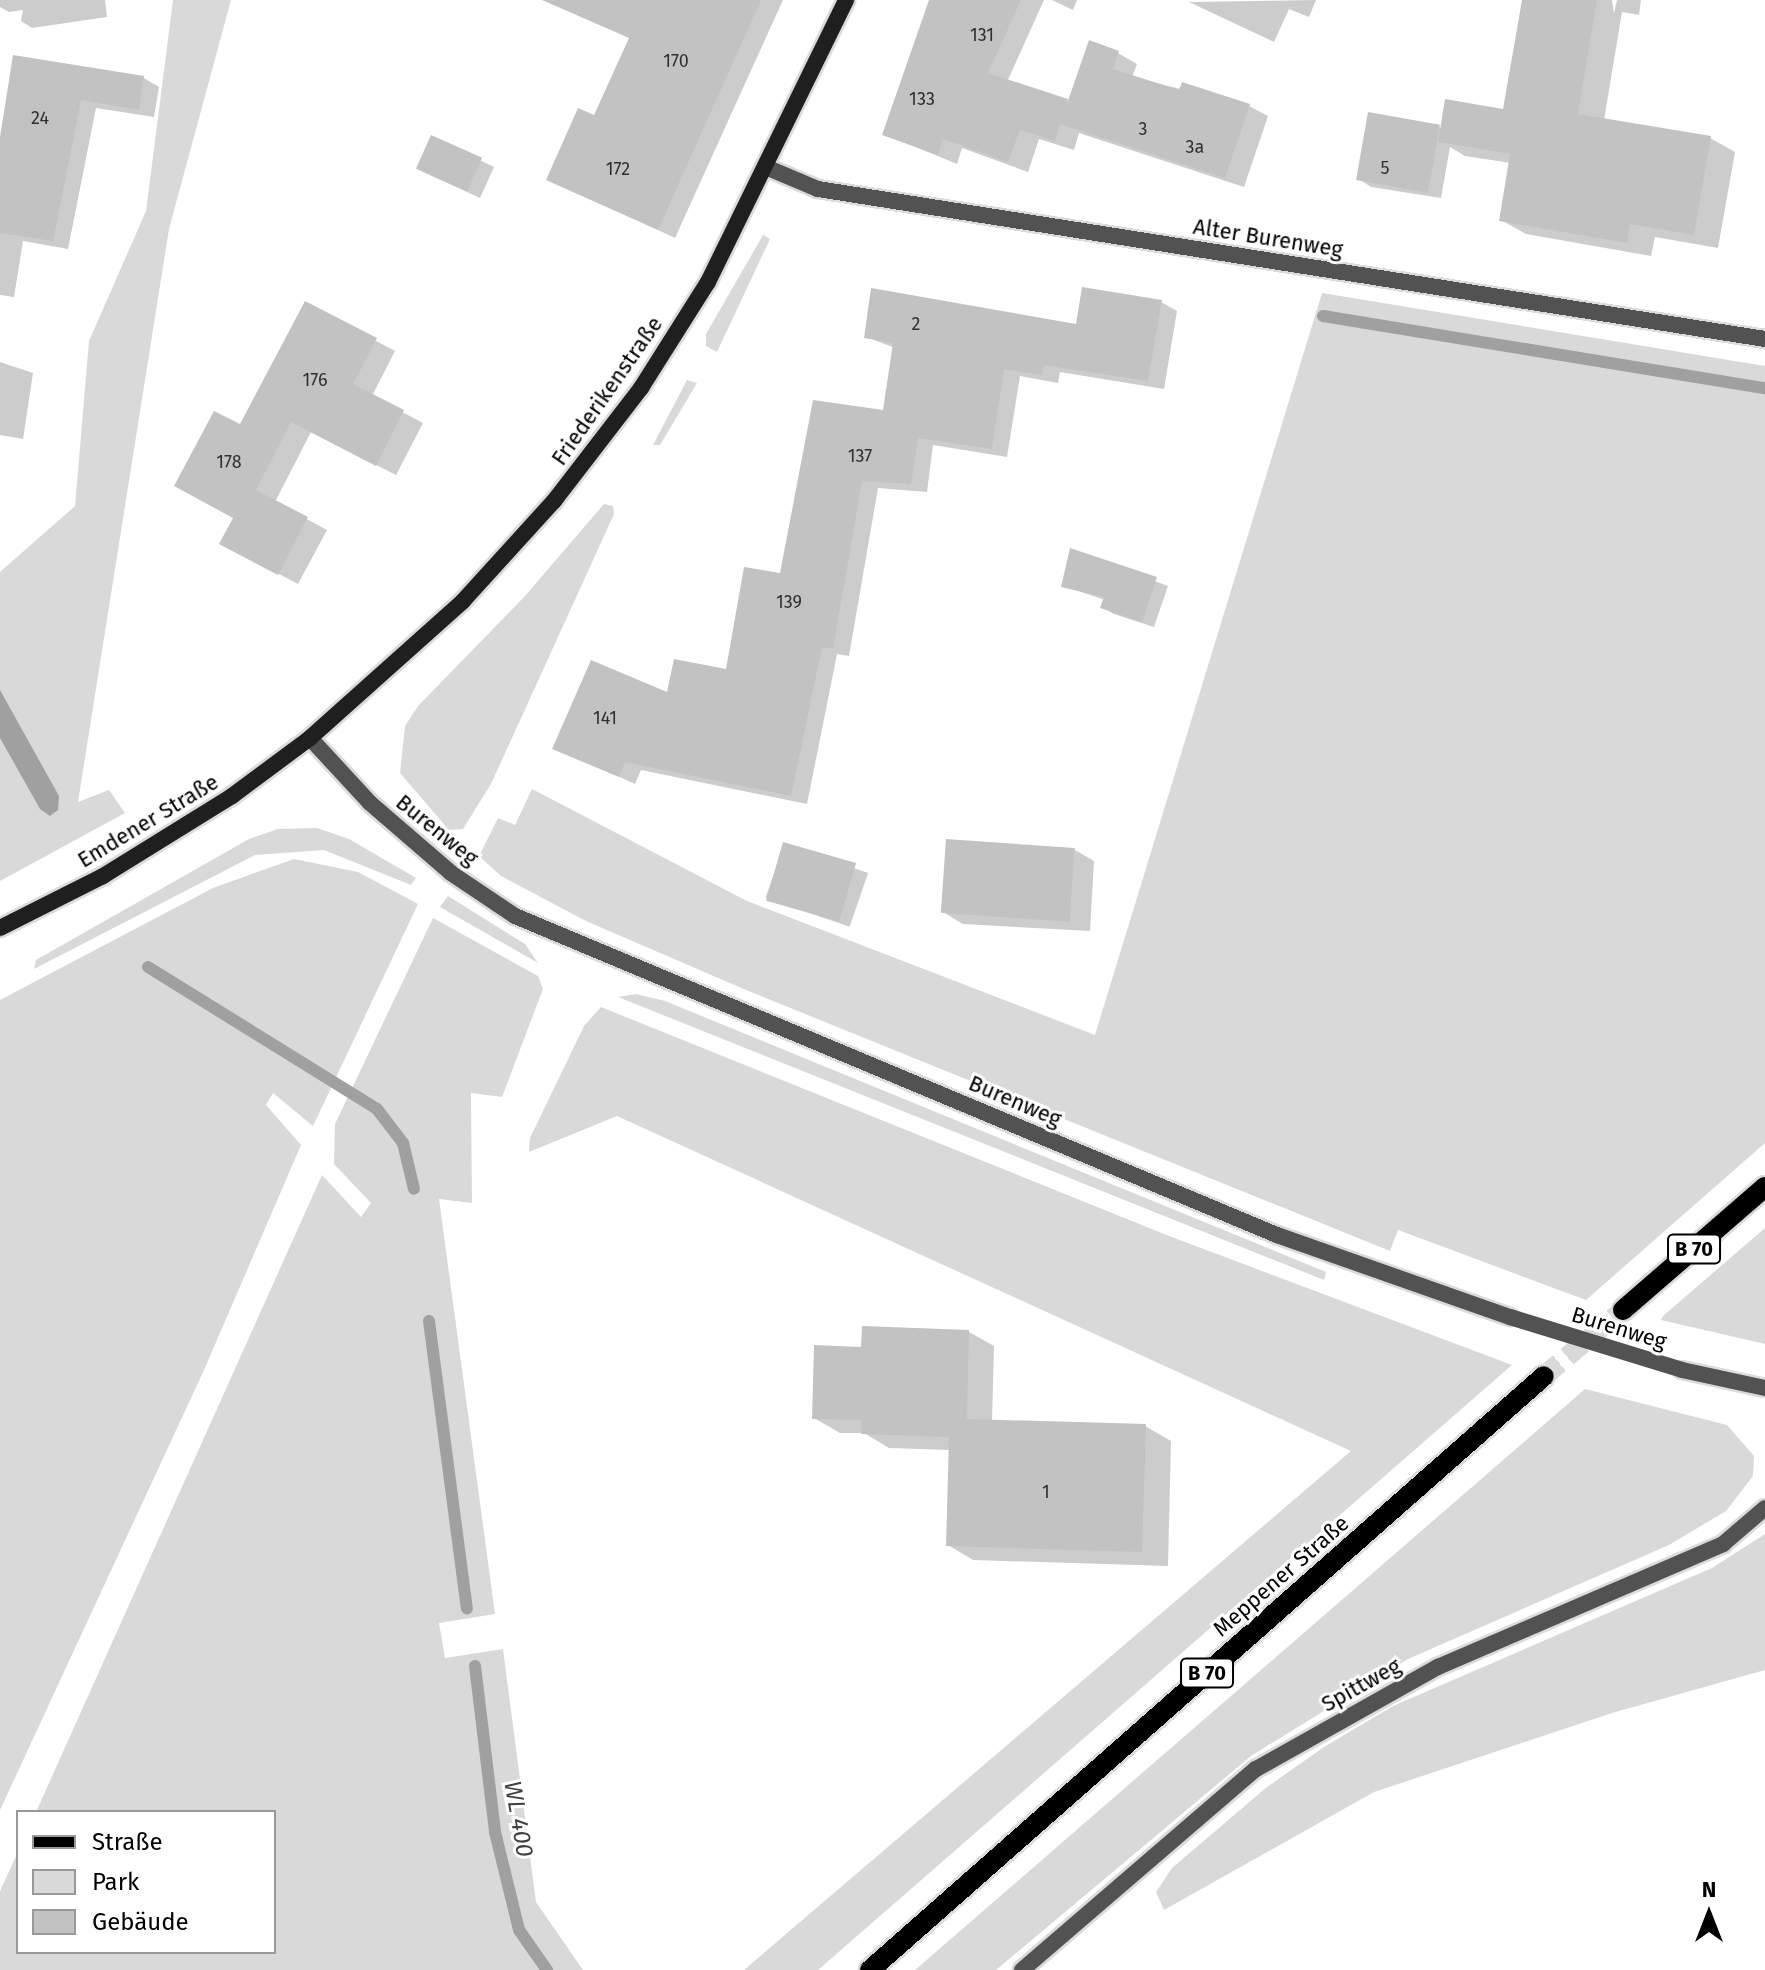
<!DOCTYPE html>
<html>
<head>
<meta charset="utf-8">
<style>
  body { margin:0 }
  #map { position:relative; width:1765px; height:1970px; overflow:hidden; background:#fff; font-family:"Fira Sans",sans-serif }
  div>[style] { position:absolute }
  .green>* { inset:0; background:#d9d9d9 }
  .water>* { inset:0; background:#a0a0a0 }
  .shadow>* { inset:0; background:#0003; transform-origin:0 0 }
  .stream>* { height:12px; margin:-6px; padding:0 6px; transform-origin:6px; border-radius:6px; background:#a0a0a0 }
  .building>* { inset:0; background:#c2c2c2; transform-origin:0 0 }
  .primary-tunnel>* { height:20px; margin-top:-10px; transform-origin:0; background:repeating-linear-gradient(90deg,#d9d9d9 0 20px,transparent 0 30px) }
  .roads { filter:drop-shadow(2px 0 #dbdbdb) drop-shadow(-2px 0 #dbdbdb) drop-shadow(0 2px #dbdbdb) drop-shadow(0 -2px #dbdbdb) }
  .street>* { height:16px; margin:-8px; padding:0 8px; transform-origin:8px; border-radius:8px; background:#525252 }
  .secondary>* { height:16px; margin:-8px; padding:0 8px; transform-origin:8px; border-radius:8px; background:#1f1f1f }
  .primary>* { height:20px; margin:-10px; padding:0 10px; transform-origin:10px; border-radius:10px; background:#000 }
  .street-bridge>* { height:16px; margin:-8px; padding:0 8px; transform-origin:8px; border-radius:8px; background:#525252 }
  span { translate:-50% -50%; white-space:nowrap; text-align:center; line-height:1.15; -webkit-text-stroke:6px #fff; paint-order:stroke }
  .number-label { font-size:18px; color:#303030 }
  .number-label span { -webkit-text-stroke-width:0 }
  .shield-label span { padding:2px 6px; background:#fff; border:2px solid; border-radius:6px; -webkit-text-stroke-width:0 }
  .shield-label { font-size:20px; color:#000; font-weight:700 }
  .street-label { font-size:22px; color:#000 }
  .water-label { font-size:24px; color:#414141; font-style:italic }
  .legend { position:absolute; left:16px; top:1810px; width:260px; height:144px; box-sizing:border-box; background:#fff; border:2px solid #999; margin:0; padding:10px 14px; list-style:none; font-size:24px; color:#000 }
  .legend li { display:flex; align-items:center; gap:16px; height:40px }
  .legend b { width:40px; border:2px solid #999 }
  .north { position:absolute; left:1669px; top:1874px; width:80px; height:80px; -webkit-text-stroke:6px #fff; paint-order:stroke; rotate:0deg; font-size:22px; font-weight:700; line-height:32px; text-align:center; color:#000 }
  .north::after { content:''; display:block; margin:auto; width:28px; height:36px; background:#000; clip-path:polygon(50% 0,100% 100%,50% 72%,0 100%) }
</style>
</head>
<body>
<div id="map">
  <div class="green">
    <div style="clip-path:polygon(173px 0,231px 0,169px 229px,78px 802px,109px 790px,125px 813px,0 881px,0 572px,75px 506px,89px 341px,146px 211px)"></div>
    <div style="clip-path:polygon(763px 235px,770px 239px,717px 352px,706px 346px,706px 334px)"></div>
    <div style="clip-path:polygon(1322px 293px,1765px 366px,1765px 1143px,1586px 1300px,1398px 1230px,1390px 1251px,746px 990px,586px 921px,501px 876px,479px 856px,498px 818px,515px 825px,532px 789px,747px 901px,1095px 1035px)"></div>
    <div style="clip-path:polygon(687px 380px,697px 383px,660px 445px,653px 445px)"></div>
    <div style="clip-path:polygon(604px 504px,613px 506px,614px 514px,491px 784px,463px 829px,449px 830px,400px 773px,405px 726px,418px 706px,525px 596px)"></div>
    <div style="clip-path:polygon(317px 828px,349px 839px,416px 878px,411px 885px,324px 850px,255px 855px,34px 969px,36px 960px,249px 839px,278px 829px)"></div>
    <div style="clip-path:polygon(294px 859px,358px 872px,418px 904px,313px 1126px,273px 1093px,266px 1105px,301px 1145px,204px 1370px,0 1810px,0 1000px,213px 888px)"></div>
    <div style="clip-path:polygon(448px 896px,525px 944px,538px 963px,440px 907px)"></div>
    <div style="clip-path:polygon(433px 918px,538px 976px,543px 989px,502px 1097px,471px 1093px,472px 1203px,439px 1199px,495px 1614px,439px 1623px,445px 1658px,503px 1649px,536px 1902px,583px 1970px,0 1970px,0 1891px,18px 1852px,18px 1952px,274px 1952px,274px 1812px,36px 1812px,322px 1175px,361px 1217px,371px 1203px,334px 1164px,335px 1124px)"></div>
    <div style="clip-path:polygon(636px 994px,665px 1001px,1326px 1272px,1324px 1280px,618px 997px)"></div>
    <div style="clip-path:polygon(601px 1007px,1169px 1236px,1512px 1365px,818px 1970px,744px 1970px,1351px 1451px,617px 1116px,529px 1152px,530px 1138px,584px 1026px)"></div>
    <div style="clip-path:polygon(1765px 1228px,1765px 1344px,1661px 1320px,1663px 1316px)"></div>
    <div style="clip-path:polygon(1585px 1389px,1727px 1425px,1754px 1456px,1753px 1476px,1726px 1511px,1669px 1545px,1408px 1659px,1251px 1756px,996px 1970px,915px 1970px)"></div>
    <div style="clip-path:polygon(1765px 1534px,1765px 1670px,1612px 1713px,1374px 1792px,1164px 1910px,1156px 1892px,1172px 1868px,1267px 1787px,1324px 1747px,1393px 1706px,1712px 1568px)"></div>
  </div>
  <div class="water">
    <div style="clip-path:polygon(0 690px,59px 796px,58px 810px,50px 816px,40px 809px,0 738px)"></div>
  </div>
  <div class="shadow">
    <div style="clip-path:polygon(0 0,105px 0,107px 17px,32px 28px,21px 21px,23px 10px,9px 12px,0 7px)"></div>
    <div style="clip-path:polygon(672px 0,783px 0,675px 238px,585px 196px)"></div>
    <div style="clip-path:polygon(932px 0,1044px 0,1007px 82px,1069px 102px,1118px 53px,1137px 64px,1132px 77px,1249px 106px,1268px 116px,1244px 187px,1079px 133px,1074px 150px,1039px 139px,1028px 172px,962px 148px,957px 164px,884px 134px)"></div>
    <div style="clip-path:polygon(1052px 0,1077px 0,1073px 10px)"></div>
    <div style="clip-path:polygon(1316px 0,1309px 17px,1289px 9px,1274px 42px,1189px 2px)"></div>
    <div style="clip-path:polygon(1524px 0,1612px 0,1614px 13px,1617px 0,1641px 0,1639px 15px,1622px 12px,1604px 120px,1710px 138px,1735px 152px,1718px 248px,1655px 237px,1651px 256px,1526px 234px,1501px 220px,1511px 163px,1465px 156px,1450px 147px,1441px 198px,1371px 187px,1359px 179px,1369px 115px,1442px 128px,1505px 112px)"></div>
    <div style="clip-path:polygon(15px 57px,144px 78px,159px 87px,154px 117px,96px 108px,68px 249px,23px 241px,14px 297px,0 295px,0 149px)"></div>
    <div style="clip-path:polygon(432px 137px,494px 167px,480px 198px,430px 175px)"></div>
    <div style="clip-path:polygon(1161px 302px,1177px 311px,1164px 389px,1060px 372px,1058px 383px,1020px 376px,1007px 457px,933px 445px,927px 492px,878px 488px,849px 656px,837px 654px,807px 804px,641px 770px,635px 784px,555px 748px,727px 672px,884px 413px,895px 348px,866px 337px,1077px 326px)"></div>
    <div style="clip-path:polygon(306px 304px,395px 351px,372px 396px,423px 423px,396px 475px,311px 432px,275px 502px,327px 530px,298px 584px,241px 554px,235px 518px,241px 427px)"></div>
    <div style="clip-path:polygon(0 362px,33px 373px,23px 439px,0 435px)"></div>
    <div style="clip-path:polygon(1072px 550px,1168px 586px,1154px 627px,1114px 614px,1102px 607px,1105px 600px,1063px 586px)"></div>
    <div style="left:784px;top:844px;width:89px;height:57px;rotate:19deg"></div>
    <div style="clip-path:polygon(1075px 850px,1094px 861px,1090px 931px,963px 924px,943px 912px)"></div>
    <div style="clip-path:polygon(969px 1332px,994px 1346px,992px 1422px,1145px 1426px,1171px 1441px,1168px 1566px,973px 1560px,948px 1545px,950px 1450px,889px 1448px,864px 1433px,840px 1433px,814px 1418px,863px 1349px)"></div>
  </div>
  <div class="stream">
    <div style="left:1323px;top:316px;width:448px;rotate:9.3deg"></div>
    <div style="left:148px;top:967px;width:269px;rotate:31.8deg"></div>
    <div style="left:377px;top:1109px;width:43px;rotate:52.6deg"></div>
    <div style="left:403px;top:1143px;width:47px;rotate:76.6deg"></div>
    <div style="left:429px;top:1321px;width:290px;rotate:82.5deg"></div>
    <div style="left:475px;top:1666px;width:167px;rotate:83.1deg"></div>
    <div style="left:495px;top:1832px;width:101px;rotate:76.2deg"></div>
    <div style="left:519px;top:1930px;width:49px;rotate:55deg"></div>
  </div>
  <div class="building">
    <div style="clip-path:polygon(542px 0,761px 0,658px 230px,546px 180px,578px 108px,594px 115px,629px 38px)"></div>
    <div style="clip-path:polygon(929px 0,1021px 0,988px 73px,1068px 99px,1061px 121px,1089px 40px,1119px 51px,1113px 69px,1179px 90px,1182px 82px,1250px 104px,1225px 178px,1060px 124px,1055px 141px,1020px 130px,1008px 162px,943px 139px,938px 155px,882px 135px)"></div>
    <div style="clip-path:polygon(1522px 0,1597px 0,1578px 114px,1711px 136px,1694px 235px,1630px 224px,1627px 243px,1499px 221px,1510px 154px,1438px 142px,1445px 99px,1503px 109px)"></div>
    <div style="clip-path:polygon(13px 55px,144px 76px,139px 110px,81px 100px,53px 241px,0 233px,0 137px)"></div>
    <div style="left:1368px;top:112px;width:73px;height:69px;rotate:10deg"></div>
    <div style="left:431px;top:135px;width:56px;height:37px;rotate:24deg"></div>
    <div style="clip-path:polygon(1082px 287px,1162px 300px,1148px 381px,1044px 365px,1042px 375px,1004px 369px,992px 449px,918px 438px,911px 484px,862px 481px,833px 649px,822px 647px,791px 796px,625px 762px,619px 777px,552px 749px,591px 660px,667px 692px,674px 659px,726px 669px,744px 567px,780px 573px,813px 400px,883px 410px,893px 343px,864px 338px,871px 288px,1076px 324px)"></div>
    <div style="clip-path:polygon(305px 301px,377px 338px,353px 384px,404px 410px,376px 466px,291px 422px,256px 490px,308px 517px,278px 575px,219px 544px,233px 518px,174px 486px,214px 411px,240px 424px)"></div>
    <div style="clip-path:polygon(1070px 548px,1157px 577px,1142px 622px,1100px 608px,1104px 597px,1061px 587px)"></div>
    <div style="left:946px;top:839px;width:129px;height:74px;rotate:4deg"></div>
    <div style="left:783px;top:842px;width:76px;height:61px;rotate:16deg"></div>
    <div style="clip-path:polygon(862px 1326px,969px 1330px,967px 1419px,1146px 1424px,1142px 1552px,946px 1546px,949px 1437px,861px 1434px,862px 1420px,812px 1419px,814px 1345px,861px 1347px)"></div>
  </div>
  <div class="primary-tunnel">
    <div style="left:1544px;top:1376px;width:103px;rotate:-39.9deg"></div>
  </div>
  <div class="roads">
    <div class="street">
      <div style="left:768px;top:168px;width:54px;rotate:22.8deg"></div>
      <div style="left:818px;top:189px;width:959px;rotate:9deg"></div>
      <div style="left:310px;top:738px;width:88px;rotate:47.3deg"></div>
      <div style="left:370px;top:803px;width:107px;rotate:40.8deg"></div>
      <div style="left:451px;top:873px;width:77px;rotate:33.9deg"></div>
      <div style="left:515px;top:916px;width:826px;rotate:22.72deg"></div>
      <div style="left:1277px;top:1235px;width:247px;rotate:19.4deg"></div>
      <div style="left:1682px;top:1370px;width:85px;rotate:12.2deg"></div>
      <div style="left:1022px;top:1970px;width:308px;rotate:-40.7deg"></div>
      <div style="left:1256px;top:1769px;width:209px;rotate:-29.3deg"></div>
      <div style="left:1438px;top:1667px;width:310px;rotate:-23.3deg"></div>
      <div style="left:1723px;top:1544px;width:55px;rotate:-40.6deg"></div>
    </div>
    <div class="secondary">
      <div style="left:0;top:928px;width:115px;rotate:-26.8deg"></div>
      <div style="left:103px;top:876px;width:152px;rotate:-31.8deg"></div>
      <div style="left:232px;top:796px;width:97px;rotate:-36.6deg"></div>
      <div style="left:310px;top:738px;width:205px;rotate:-41.8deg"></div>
      <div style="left:463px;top:601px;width:135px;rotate:-47.7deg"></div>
      <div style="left:554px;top:501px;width:143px;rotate:-52.4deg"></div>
      <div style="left:641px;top:388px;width:125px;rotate:-57.7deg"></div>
      <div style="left:708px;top:282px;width:314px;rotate:-63.9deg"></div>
    </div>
    <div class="primary">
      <div style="left:1623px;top:1310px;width:188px;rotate:-40.9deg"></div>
      <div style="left:870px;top:1970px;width:898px;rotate:-41.39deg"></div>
    </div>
  </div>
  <div class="street-bridge">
    <div style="left:1510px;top:1317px;width:180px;rotate:17.1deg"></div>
  </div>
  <div class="number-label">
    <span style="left:982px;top:35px">131</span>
    <span style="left:676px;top:61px">170</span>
    <span style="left:922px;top:99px">133</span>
    <span style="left:40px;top:118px">24</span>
    <span style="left:1143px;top:129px">3</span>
    <span style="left:1195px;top:147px">3a</span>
    <span style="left:1385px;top:168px">5</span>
    <span style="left:618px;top:169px">172</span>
    <span style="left:916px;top:324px">2</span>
    <span style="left:315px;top:380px">176</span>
    <span style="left:860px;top:456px">137</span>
    <span style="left:229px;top:462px">178</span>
    <span style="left:789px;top:602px">139</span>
    <span style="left:605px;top:718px">141</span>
    <span style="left:1046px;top:1492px">1</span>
  </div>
  <div class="shield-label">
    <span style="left:1694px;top:1249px">B 70</span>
    <span style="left:1207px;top:1673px">B 70</span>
  </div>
  <div class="street-label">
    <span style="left:1268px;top:238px;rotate:9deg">Alter Burenweg</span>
    <span style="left:607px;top:391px;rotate:-55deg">Friederikenstraße</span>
    <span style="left:148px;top:821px;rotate:-31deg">Emdener Straße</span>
    <span style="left:437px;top:830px;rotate:39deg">Burenweg</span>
    <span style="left:1015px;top:1101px;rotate:23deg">Burenweg</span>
    <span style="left:1619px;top:1328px;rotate:17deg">Burenweg</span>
    <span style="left:1281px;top:1576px;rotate:-41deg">Meppener Straße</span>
    <span style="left:1361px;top:1685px;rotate:-29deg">Spittweg</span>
  </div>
  <div class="water-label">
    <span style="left:518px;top:1819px;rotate:80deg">WL 400</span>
  </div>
  <ul class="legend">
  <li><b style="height:10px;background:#000"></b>Straße</li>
  <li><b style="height:22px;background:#d9d9d9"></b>Park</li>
  <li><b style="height:22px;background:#c2c2c2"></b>Gebäude</li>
  </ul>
  <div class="north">N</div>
</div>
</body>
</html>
